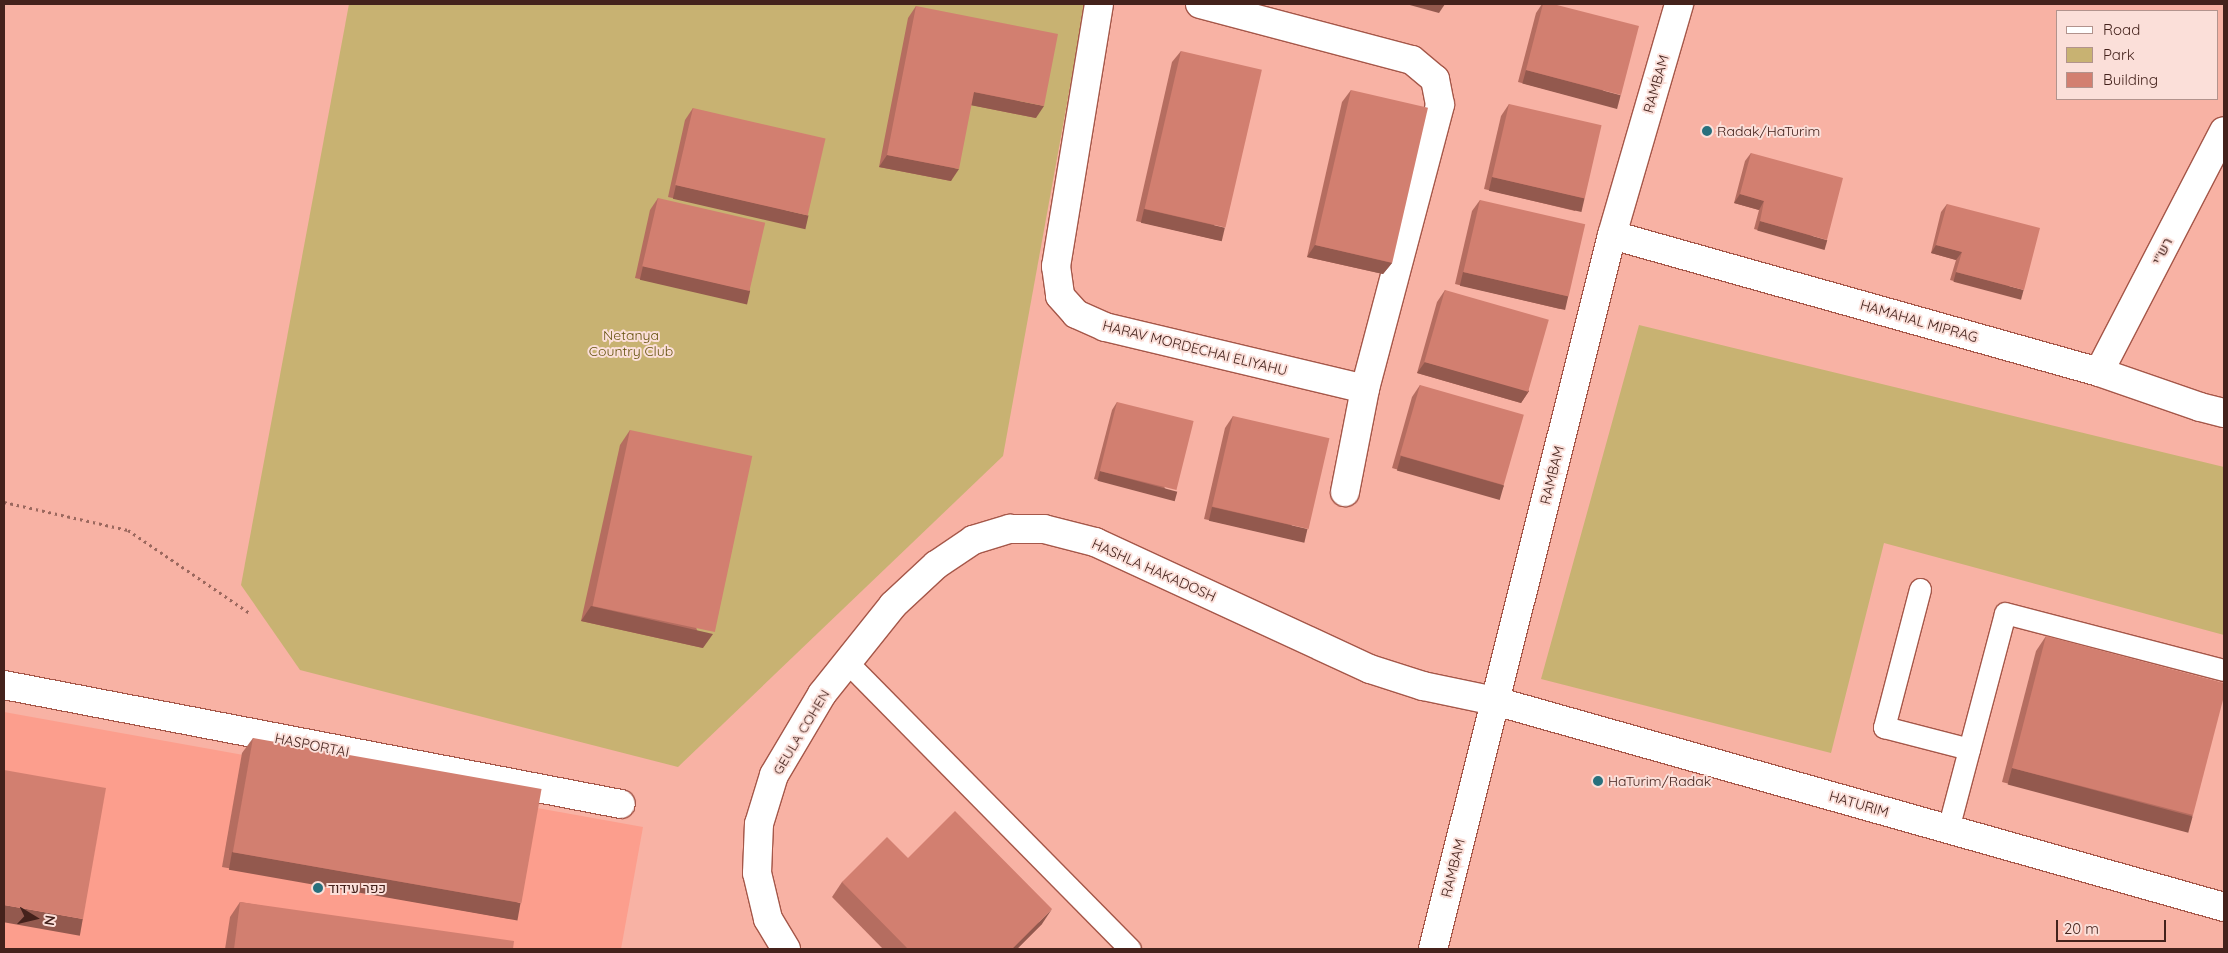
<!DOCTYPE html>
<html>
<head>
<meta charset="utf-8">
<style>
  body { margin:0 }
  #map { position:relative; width:2228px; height:953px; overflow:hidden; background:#f8b2a4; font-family:Quicksand,Heebo,sans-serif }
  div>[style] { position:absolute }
  .built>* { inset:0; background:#fc9e8d }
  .green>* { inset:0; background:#c8b272 }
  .path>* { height:3px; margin-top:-1.5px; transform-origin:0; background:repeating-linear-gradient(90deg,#9b685e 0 2.5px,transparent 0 6.5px) }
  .roads { filter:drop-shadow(1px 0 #a55749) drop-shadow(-1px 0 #a55749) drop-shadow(0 1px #a55749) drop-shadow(0 -1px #a55749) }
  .lane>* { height:21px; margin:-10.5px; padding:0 10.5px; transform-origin:10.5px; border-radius:10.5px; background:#fff }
  .street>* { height:28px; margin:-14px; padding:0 14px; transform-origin:14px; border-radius:14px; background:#fff }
  .wall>* { inset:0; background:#b56d60 }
  .shaded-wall>* { inset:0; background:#93594e; transform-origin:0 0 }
  .building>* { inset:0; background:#d27f70; transform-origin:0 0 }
  .dots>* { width:14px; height:14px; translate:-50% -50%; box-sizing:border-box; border:2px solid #fbdfd9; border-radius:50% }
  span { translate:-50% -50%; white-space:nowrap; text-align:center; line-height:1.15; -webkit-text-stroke:4px #fbdfd9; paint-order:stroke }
  .street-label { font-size:14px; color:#44221c }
  .poi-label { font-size:14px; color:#44221c }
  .left { translate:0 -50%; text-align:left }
  .park-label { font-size:14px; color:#65520e }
  .frame { position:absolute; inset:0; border:5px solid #44221c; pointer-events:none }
  .legend { position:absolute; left:2056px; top:10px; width:162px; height:90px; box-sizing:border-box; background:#fbdfd9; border:1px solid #b2938d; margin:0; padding:6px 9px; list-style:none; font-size:15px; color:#44221c }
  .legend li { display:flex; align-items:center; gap:10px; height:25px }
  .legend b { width:25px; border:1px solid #b2938d }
  .north { position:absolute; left:10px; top:893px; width:50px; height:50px; -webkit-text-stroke:4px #fbdfd9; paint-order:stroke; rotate:99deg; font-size:14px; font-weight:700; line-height:20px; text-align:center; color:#44221c }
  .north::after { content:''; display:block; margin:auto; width:18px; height:22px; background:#44221c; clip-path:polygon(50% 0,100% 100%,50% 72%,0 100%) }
  .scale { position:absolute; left:2056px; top:920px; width:110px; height:22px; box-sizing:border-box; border:2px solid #44221c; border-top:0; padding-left:6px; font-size:15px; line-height:18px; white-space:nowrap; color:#44221c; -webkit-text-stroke:4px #fbdfd9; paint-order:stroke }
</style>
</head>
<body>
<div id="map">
  <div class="built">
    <div style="clip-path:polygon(4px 712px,643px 827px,621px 949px,4px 949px)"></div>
  </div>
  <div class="green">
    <div style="clip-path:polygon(349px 4px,1085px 4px,1003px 456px,678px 767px,300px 670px,241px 585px)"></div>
    <div style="clip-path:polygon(1639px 325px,2224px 467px,2224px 635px,1884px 543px,1831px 753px,1541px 679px)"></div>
  </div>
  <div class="path">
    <div style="left:4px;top:502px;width:127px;rotate:12.7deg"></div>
    <div style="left:128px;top:530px;width:149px;rotate:34.3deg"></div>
  </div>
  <div class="roads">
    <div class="lane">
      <div style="left:1920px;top:589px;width:143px;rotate:104.6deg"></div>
      <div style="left:1884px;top:727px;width:88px;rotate:14.5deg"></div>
      <div style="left:847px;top:662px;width:403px;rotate:45.4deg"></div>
      <div style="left:1948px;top:829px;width:223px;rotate:-75.2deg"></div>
      <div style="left:2005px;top:613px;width:226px;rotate:14.6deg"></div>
    </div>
    <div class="street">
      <div style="left:1099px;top:4px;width:266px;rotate:99.3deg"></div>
      <div style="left:1056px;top:266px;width:30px;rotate:82deg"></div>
      <div style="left:1060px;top:296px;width:24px;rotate:48deg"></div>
      <div style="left:1076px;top:314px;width:32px;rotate:24deg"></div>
      <div style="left:1105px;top:327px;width:267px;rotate:13.4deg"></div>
      <div style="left:1200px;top:4px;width:219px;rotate:14.8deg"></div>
      <div style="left:1412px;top:60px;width:30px;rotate:40deg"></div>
      <div style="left:1435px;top:79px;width:26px;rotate:79deg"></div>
      <div style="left:1440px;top:105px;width:294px;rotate:104.8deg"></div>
      <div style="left:1365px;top:389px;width:105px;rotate:101deg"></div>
      <div style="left:1612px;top:235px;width:506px;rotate:15.71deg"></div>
      <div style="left:2099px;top:372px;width:107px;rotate:19.1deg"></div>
      <div style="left:2200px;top:407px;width:25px;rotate:14deg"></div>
      <div style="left:2099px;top:372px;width:271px;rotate:-62.6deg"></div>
      <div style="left:4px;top:685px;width:628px;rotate:10.92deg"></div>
      <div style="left:786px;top:949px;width:35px;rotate:-121deg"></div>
      <div style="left:768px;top:919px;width:47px;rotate:-103.4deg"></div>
      <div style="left:757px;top:873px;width:49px;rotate:-87.7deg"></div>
      <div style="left:759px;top:824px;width:51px;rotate:-73deg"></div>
      <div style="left:774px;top:775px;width:94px;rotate:-59.3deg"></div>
      <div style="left:822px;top:694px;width:114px;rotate:-51.4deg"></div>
      <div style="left:893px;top:605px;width:59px;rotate:-42.9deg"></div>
      <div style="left:936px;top:565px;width:45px;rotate:-34deg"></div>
      <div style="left:973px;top:540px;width:39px;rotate:-17deg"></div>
      <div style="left:1010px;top:529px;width:34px"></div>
      <div style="left:1044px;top:529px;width:53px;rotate:14.3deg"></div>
      <div style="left:1095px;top:542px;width:303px;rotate:24.8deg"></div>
      <div style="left:1370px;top:669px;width:56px;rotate:17.8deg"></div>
      <div style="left:1423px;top:686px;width:74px;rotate:11.8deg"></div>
      <div style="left:1495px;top:701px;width:758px;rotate:15.78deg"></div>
      <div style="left:1433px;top:949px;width:736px;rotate:-75.93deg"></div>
      <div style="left:1612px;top:235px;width:241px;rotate:-73.8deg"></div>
    </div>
  </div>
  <div class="wall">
    <div style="clip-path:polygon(1542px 4px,1553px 4px,1613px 107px,1518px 82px,1536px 13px)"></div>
    <div style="clip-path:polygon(916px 6px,1036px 118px,971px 105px,951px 181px,879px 167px,908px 18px)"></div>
    <div style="clip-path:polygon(1181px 51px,1217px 240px,1136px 221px,1172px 62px)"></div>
    <div style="clip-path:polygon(1351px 90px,1392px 263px,1383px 274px,1307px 257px,1342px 102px)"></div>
    <div style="clip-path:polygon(1509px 104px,1584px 199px,1575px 211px,1484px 189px,1501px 116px)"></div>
    <div style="clip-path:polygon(693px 108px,801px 227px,668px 197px,685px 120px)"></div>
    <div style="clip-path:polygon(1751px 153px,1821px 248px,1754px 229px,1759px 210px,1734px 203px,1745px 161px)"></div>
    <div style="clip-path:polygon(658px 198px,750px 290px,742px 302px,635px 278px,650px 210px)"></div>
    <div style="clip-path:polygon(1480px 200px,1568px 297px,1560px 309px,1455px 284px,1472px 211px)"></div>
    <div style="clip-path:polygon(1947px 204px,2018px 298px,1950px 280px,1956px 260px,1931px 253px,1941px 212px)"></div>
    <div style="clip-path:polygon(1445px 290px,1529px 391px,1521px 403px,1417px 373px,1437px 302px)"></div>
    <div style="clip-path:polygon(1420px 385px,1504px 486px,1496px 498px,1392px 468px,1412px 397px)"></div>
    <div style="clip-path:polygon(1117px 402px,1171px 499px,1094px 479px,1112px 410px)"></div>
    <div style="clip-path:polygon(1233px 416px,1300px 541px,1204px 519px,1225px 428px)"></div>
    <div style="clip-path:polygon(630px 430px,703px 648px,581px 621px,620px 445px)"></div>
    <div style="clip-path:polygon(2046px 636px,2193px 815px,2183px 829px,2002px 782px,2036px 651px)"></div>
    <div style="clip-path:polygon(253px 738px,520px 904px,510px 919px,222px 867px,242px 753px)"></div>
    <div style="clip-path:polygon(908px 858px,1042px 924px,1017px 949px,883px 949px,832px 897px,842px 882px)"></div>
    <div style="clip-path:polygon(240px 902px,513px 949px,225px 949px,230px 917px)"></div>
  </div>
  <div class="shaded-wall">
    <div style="clip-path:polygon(1406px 4px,1445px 4px,1439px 13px)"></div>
    <div style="left:1526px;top:70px;width:98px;height:14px;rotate:15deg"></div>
    <div style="clip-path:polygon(974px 92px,1044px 106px,1036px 118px,965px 104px)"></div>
    <div style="clip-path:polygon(887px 155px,959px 169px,951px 181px,879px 167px)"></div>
    <div style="left:1492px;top:177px;width:95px;height:14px;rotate:13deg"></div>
    <div style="left:676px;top:185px;width:136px;height:14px;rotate:13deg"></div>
    <div style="clip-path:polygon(1740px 194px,1764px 201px,1759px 210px,1734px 203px)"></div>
    <div style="left:1144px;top:209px;width:83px;height:14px;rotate:13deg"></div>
    <div style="left:1760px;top:221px;width:70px;height:10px;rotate:16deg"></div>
    <div style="clip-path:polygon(1315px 245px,1392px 263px,1383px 274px,1307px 257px)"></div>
    <div style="clip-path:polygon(1936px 245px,1962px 252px,1956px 260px,1931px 253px)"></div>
    <div style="left:643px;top:266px;width:110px;height:14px;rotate:13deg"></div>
    <div style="left:1463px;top:272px;width:108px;height:14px;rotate:13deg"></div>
    <div style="left:1956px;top:272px;width:70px;height:10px;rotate:15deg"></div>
    <div style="clip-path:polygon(1425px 362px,1529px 391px,1521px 403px,1417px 373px)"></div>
    <div style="left:1401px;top:456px;width:107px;height:15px;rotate:16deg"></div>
    <div style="left:1100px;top:471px;width:80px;height:10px;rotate:15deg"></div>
    <div style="left:1212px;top:507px;width:98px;height:14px;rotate:13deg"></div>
    <div style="clip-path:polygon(591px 606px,713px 634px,703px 648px,581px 621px)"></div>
    <div style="left:2012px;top:768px;width:187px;height:17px;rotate:15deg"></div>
    <div style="left:232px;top:852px;width:293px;height:18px;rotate:10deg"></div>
    <div style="left:4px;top:905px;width:80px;height:17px;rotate:10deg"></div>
    <div style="clip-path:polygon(1052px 909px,1042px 924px,1017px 949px,1012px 949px)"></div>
  </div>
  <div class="building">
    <div style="clip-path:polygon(1543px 4px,1553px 4px,1639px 26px,1621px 95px,1526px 70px)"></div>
    <div style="clip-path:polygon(916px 6px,1058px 34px,1044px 106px,974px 92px,959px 169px,887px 155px)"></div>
    <div style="left:1181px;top:51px;width:83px;height:162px;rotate:13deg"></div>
    <div style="left:1351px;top:90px;width:79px;height:159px;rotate:13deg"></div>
    <div style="left:1509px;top:104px;width:95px;height:75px;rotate:13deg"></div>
    <div style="left:693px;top:108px;width:136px;height:79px;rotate:13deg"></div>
    <div style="clip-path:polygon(1751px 153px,1843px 178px,1827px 240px,1760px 221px,1764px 201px,1740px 194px)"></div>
    <div style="left:658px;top:198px;width:110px;height:70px;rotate:13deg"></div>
    <div style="left:1480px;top:200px;width:108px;height:74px;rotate:13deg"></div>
    <div style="clip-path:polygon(1947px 204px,2040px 228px,2024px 290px,1956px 272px,1962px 252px,1936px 245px)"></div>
    <div style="left:1445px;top:290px;width:108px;height:75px;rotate:16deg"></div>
    <div style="left:1420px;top:385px;width:108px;height:73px;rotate:16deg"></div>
    <div style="left:1117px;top:402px;width:79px;height:71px;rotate:14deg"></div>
    <div style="left:1233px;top:416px;width:99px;height:93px;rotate:13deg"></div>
    <div style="left:630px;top:430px;width:125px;height:180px;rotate:12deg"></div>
    <div style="clip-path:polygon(2046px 636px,2224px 683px,2224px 696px,2193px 815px,2012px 768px)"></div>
    <div style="left:253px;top:738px;width:293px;height:116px;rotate:10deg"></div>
    <div style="clip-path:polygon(4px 770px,106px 788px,83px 919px,4px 905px)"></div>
    <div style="clip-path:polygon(955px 811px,1052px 909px,1012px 949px,908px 949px,842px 882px,887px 837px,908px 858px)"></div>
    <div style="clip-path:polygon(240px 902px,514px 941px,513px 949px,234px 949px)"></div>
  </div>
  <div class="dots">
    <div style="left:1707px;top:131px;background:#29707d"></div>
    <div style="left:1598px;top:781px;background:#29707d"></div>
    <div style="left:318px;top:888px;background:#29707d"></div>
  </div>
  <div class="street-label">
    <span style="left:1656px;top:84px;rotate:-74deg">RAMBAM</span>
    <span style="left:2162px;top:251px;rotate:-63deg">רש"י</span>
    <span style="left:1919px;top:321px;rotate:16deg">HAMAHAL MIPRAG</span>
    <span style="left:1195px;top:348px;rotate:14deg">HARAV MORDECHAI ELIYAHU</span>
    <span style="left:1552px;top:475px;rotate:-76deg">RAMBAM</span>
    <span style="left:1154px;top:570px;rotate:24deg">HASHLA HAKADOSH</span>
    <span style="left:801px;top:732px;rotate:-59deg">GEULA COHEN</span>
    <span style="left:312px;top:745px;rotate:11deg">HASPORTAI</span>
    <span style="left:1859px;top:804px;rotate:16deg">HATURIM</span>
    <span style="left:1453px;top:868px;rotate:-76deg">RAMBAM</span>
  </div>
  <div class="poi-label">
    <span class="left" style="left:1717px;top:131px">Radak/HaTurim</span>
    <span class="left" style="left:1608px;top:781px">HaTurim/Radak</span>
    <span class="left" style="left:328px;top:888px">כפר עידוד</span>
  </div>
  <div class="park-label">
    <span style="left:631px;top:343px">Netanya<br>Country Club</span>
  </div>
  <div class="frame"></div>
  <ul class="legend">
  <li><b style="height:6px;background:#fff"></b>Road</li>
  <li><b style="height:14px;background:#c8b272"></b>Park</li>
  <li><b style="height:14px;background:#d27f70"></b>Building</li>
  </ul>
  <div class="north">N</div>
  <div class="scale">20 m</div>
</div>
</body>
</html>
